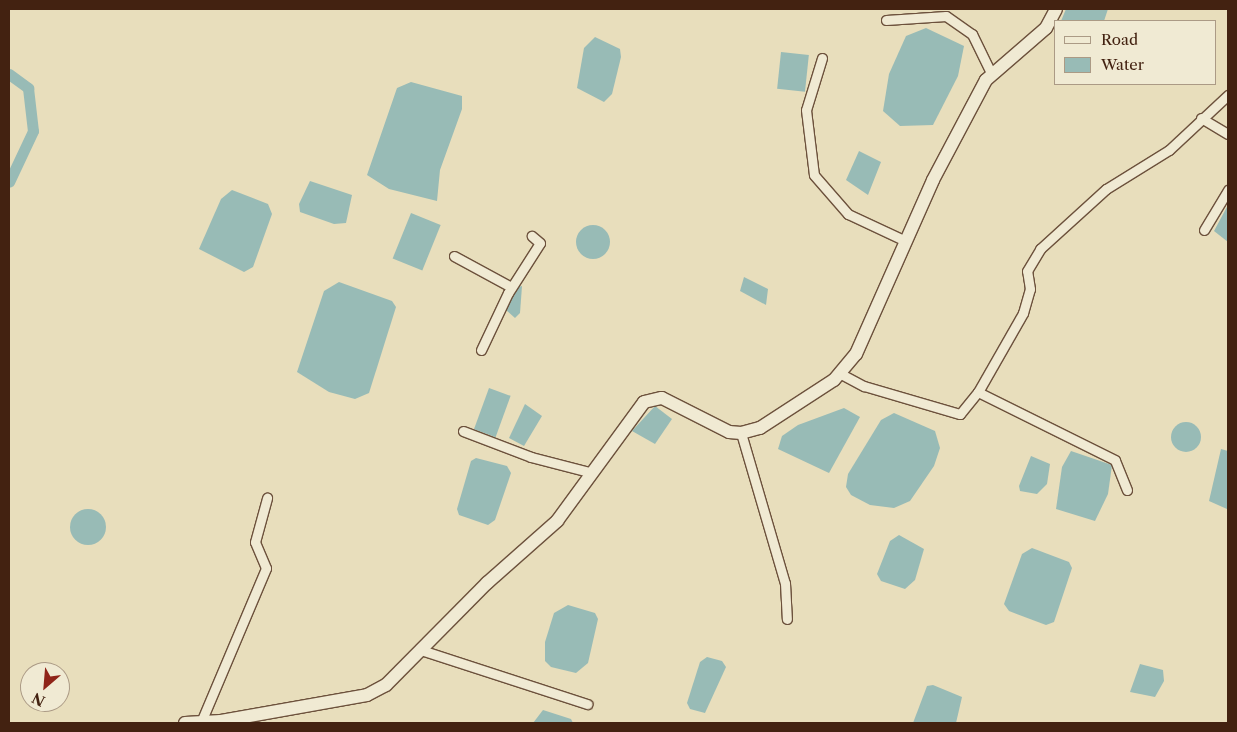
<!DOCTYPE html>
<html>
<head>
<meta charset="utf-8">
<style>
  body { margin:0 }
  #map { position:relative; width:1237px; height:732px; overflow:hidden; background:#e8debc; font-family:"Libre Caslon Text",serif }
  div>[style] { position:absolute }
  .water>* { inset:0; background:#98bbb6; transform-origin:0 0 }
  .round { border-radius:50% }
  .canal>* { height:11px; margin:-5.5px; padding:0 5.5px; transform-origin:5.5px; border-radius:5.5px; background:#98bbb6 }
  .roads { filter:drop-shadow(1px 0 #6c513c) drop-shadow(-1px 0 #6c513c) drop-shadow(0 1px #6c513c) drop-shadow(0 -1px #6c513c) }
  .street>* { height:9px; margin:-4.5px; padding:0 4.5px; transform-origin:4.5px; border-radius:4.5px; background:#f0ead3 }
  .secondary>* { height:12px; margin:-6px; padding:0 6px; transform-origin:6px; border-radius:6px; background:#f0ead3 }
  span { translate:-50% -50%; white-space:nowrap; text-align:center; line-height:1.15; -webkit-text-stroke:5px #f0ead3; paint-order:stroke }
  .frame { position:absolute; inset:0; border:10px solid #432211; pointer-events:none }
  .legend { position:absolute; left:1054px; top:20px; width:162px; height:65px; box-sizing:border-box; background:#f0ead3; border:1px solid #ab9a85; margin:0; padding:6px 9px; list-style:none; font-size:15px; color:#432211 }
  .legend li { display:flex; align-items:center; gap:10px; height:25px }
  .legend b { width:25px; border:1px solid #ab9a85 }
  .north { position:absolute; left:20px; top:662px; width:50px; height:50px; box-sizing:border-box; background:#f0ead3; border:1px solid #ab9a85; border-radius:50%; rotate:207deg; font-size:14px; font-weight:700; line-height:20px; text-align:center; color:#432211 }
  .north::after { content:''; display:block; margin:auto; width:18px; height:22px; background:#8f2418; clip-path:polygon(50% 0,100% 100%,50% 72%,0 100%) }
</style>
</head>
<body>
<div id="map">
  <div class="water">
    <div style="clip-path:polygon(1066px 9px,1108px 9px,1104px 21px,1061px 21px)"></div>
    <div style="clip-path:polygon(926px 28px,964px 46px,958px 76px,933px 125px,900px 126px,883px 111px,889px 74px,906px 36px)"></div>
    <div style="clip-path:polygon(595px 37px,620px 49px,621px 57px,612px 94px,604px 102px,577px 88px,584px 48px)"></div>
    <div style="left:781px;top:52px;width:28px;height:37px;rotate:6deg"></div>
    <div style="clip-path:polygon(411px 82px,462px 96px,462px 109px,440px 170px,437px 201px,389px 189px,367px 175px,397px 88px)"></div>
    <div style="clip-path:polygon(859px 151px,881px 162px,868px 195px,846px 180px)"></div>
    <div style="clip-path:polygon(310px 181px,352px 195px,346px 223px,334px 224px,300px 212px,299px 204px)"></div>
    <div style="clip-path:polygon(232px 190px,268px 204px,272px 214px,253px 267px,244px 272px,199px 249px,221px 199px)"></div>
    <div style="clip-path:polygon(1228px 205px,1228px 242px,1214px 231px)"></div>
    <div style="left:411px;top:213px;width:32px;height:49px;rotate:22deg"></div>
    <div class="round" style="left:576px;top:225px;width:34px;height:34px"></div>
    <div style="clip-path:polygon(744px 277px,768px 289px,766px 305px,740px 291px)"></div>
    <div style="clip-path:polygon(339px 282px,392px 301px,396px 307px,369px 393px,355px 399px,329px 392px,297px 372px,324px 291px)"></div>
    <div style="clip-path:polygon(522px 286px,520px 313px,515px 318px,506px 310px,515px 288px)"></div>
    <div style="left:489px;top:388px;width:23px;height:44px;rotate:20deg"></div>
    <div style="clip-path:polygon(525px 404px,542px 416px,524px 446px,509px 438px)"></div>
    <div style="clip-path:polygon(655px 406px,672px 419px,655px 444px,632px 431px)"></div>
    <div style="clip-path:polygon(844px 408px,860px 417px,829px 473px,778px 449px,782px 436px,798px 425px)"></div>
    <div style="clip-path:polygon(894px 413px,935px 431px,940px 448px,934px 466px,910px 501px,894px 508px,870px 505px,851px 495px,846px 487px,848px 474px,881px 420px)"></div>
    <div class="round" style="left:1171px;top:422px;width:30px;height:30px"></div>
    <div style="clip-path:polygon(1221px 449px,1228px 451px,1227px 509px,1209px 501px)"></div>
    <div style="clip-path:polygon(1071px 451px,1112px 465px,1108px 494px,1095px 521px,1056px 509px,1062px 467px)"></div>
    <div style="clip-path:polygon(1031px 456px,1050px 464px,1047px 484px,1037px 494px,1020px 491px,1019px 486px)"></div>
    <div style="clip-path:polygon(476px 458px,507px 466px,511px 473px,495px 520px,488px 525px,459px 515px,457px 509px,471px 461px)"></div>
    <div class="round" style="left:70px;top:509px;width:36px;height:36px"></div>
    <div style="clip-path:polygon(899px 535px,924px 549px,915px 580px,905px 589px,881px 581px,877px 574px,890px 541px)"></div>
    <div style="clip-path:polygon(1032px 548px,1069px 562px,1072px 568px,1054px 622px,1046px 625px,1009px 611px,1004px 604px,1022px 554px)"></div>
    <div style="clip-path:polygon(568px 605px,595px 613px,598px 619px,588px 663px,576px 673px,551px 667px,545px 661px,545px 642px,554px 613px)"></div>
    <div style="clip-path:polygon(707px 657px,722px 661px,726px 667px,705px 713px,690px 709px,687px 703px,700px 662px)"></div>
    <div style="clip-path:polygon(1140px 664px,1163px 670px,1164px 681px,1155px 697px,1130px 692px)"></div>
    <div style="clip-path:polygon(933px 685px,962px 697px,956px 723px,913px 723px,927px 686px)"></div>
    <div style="clip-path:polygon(543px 710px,571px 719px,573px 723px,533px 723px)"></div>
  </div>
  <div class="canal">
    <div style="left:9px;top:74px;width:24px;rotate:36deg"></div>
    <div style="left:28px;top:88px;width:43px;rotate:83.4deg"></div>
    <div style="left:33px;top:131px;width:56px;rotate:115.2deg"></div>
  </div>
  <div class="roads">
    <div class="street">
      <div style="left:886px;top:20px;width:60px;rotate:-3.8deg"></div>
      <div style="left:946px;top:16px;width:32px;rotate:35deg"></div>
      <div style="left:972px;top:34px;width:43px;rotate:64deg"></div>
      <div style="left:822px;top:58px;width:54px;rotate:107.1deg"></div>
      <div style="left:806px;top:110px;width:65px;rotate:83deg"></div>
      <div style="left:814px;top:175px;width:52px;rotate:48.9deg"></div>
      <div style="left:848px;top:214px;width:64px;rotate:25deg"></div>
      <div style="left:1201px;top:118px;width:31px;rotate:31deg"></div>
      <div style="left:1204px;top:230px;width:47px;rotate:-59deg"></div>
      <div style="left:454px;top:256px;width:65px;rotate:28.5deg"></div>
      <div style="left:481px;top:350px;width:63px;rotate:-64.7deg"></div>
      <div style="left:508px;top:293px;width:59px;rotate:-57.4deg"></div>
      <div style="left:540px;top:243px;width:11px;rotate:-139deg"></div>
      <div style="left:841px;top:374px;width:26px;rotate:28deg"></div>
      <div style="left:864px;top:386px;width:100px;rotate:16.3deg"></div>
      <div style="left:960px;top:414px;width:28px;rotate:-51deg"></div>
      <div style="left:463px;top:431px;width:73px;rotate:20.9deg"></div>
      <div style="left:531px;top:457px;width:60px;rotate:14.5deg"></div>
      <div style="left:741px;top:433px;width:156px;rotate:73.7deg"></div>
      <div style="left:785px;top:583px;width:36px;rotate:87deg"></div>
      <div style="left:1127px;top:490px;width:32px;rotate:-112deg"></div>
      <div style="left:1115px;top:460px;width:153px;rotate:-153.6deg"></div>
      <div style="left:978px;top:392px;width:91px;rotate:-60.3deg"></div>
      <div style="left:1023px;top:313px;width:25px;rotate:-74deg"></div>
      <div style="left:1030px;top:289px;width:18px;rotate:-99deg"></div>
      <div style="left:1027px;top:271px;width:26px;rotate:-59deg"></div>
      <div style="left:1040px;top:249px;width:89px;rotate:-42.3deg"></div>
      <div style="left:1106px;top:189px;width:74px;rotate:-31.8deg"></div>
      <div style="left:1169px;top:150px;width:81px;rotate:-43deg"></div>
      <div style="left:421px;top:650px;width:175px;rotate:18deg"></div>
      <div style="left:201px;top:722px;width:167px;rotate:-67.1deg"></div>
      <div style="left:266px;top:568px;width:28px;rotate:-113deg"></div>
      <div style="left:255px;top:542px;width:46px;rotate:-74.7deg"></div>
    </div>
    <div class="secondary">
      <div style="left:185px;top:723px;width:36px;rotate:-3deg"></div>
      <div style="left:221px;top:721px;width:148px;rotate:-10.1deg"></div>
      <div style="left:367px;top:695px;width:21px;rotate:-28deg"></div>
      <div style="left:386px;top:685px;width:144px;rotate:-45.3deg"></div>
      <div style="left:487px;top:583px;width:94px;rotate:-41.5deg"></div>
      <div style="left:557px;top:521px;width:147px;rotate:-53.8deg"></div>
      <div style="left:644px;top:402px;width:18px;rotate:-13deg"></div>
      <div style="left:662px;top:398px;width:75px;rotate:26.9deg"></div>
      <div style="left:729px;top:432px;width:12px;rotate:5deg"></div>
      <div style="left:741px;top:433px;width:20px;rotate:-15deg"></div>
      <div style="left:760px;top:428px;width:88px;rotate:-33deg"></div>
      <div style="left:834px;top:380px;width:34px;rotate:-50deg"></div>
      <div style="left:856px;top:354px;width:190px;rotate:-66.1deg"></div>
      <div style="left:933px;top:180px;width:113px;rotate:-62.1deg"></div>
      <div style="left:986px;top:80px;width:79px;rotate:-40.9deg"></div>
      <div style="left:1046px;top:28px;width:21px;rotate:-62deg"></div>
    </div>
  </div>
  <div class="frame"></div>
  <ul class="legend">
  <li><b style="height:6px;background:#f0ead3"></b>Road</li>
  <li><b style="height:14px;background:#98bbb6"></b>Water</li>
  </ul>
  <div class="north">N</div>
</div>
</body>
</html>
